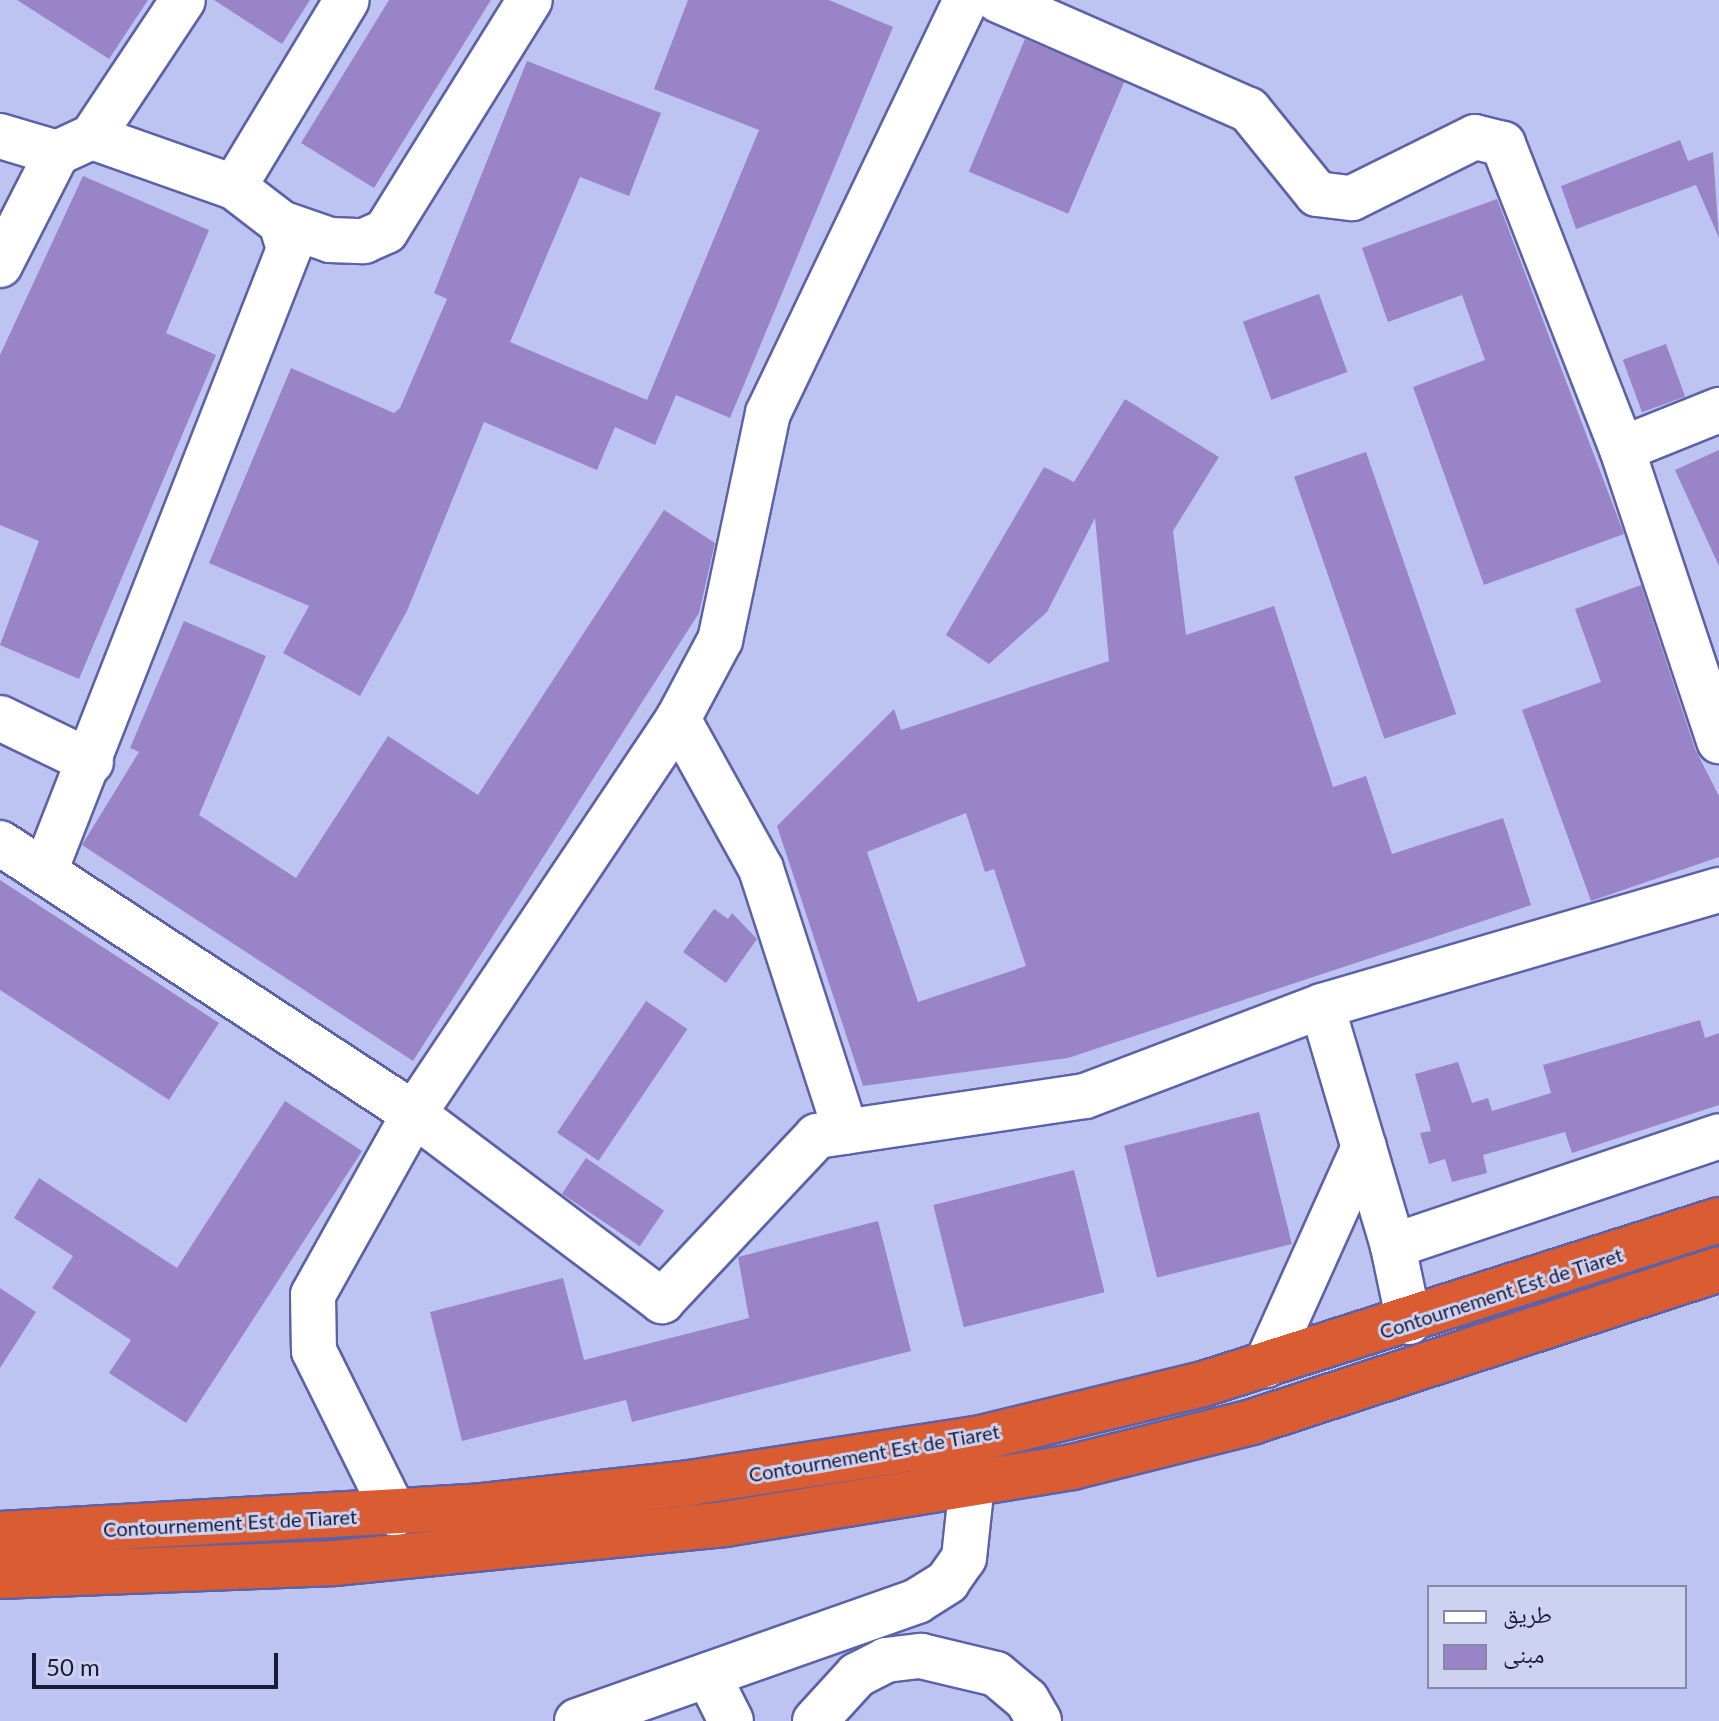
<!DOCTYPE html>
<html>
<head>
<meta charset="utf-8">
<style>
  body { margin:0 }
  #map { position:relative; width:1719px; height:1721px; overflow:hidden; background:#bdc4f2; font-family:Lato,"Noto Naskh Arabic",sans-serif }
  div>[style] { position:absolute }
  .building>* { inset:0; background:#9a84c8; transform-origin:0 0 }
  .roads { filter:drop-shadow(2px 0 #5c62a7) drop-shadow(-2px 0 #5c62a7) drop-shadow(0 2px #5c62a7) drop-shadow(0 -2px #5c62a7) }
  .minor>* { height:44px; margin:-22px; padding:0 22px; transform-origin:22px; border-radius:22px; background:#fff }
  .highway>* { height:44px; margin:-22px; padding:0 22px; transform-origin:22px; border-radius:22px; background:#da5c32 }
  span { translate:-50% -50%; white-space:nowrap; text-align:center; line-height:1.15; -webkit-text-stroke:6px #cdd2f1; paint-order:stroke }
  .street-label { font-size:20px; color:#191b38 }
  .legend { position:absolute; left:1427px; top:1585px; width:260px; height:104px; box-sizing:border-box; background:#cdd2f1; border:2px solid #8589a7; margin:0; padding:10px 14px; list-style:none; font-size:24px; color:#191b38 }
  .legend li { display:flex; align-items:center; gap:16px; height:40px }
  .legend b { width:40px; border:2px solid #8589a7 }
  .scale { position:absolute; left:32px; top:1653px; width:246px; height:36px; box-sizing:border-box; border:4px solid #191b38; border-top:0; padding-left:10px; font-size:24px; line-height:28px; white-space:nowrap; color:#191b38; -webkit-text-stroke:6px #cdd2f1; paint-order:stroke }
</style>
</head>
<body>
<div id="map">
  <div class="building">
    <div style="clip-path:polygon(17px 0,148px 0,109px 59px)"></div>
    <div style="clip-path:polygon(214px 0,310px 0,282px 44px)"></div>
    <div style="clip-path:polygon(389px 0,491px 0,374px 188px,301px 143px)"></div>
    <div style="clip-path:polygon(688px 0,829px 0,893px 27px,730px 418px,676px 395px,655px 445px,615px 427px,597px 470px,484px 422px,407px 611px,360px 696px,283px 653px,309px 606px,209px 563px,291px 368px,394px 413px,400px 408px,447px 299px,434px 293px,527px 61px,661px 113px,629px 196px,580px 177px,510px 342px,647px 400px,759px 130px,654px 89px)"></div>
    <div style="left:1025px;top:39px;width:108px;height:144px;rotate:23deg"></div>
    <div style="clip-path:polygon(1680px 140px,1688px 161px,1713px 152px,1719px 238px,1696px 185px,1576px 229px,1561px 186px)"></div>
    <div style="clip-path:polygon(83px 176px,209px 230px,166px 333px,216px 355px,79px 679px,0 645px,39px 541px,0 525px,0 355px)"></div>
    <div style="clip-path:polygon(1497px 199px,1624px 534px,1484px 585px,1413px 387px,1485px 360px,1462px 295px,1388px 322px,1362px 248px)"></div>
    <div style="left:1319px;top:294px;width:83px;height:81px;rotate:70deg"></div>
    <div style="left:1666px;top:344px;width:56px;height:46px;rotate:70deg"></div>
    <div style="clip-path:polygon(evenodd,1125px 399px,1219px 457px,1173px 531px,1186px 635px,1274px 606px,1333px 787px,1366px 776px,1392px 854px,1503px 818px,1531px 905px,1068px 1058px,863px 1086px,777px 826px,894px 709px,901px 730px,1109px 661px,1095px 518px,1047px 612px,989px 664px,946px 635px,1044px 467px,1074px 482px,1125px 399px,966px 813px,985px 872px,994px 869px,1026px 966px,918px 1002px,867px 852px,966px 813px)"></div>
    <div style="clip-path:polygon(1719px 450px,1719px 566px,1675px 470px)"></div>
    <div style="left:1366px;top:452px;width:277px;height:76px;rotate:71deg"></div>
    <div style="clip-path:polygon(664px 510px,715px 543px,699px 613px,413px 1061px,82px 845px,139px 752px,130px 748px,184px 621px,266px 656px,199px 815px,296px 878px,388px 736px,478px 795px)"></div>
    <div style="clip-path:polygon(1641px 585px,1695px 749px,1719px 796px,1719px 857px,1591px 901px,1522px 710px,1601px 682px,1575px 609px)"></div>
    <div style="clip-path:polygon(0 880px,219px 1023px,169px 1100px,0 990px)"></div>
    <div style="clip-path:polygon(714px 909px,728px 919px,732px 913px,757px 939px,726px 983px,683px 952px)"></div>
    <div style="left:646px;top:1001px;width:50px;height:159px;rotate:34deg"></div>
    <div style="clip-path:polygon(1700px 1020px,1705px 1038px,1719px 1033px,1719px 1105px,1572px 1153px,1565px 1132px,1483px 1155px,1487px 1173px,1452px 1182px,1445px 1159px,1429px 1164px,1420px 1133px,1431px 1131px,1415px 1074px,1458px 1062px,1472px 1103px,1488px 1098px,1492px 1111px,1551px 1093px,1543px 1065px)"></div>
    <div style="clip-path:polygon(285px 1101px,362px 1151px,186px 1423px,109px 1373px,131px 1340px,52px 1288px,73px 1256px,14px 1218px,39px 1178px,177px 1268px)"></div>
    <div style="left:1259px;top:1112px;width:136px;height:139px;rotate:76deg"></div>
    <div style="left:586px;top:1158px;width:94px;height:43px;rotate:34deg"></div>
    <div style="left:1074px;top:1170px;width:126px;height:145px;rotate:76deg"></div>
    <div style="clip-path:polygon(878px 1221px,911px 1351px,632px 1422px,626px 1400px,462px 1441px,430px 1312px,563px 1278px,584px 1360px,749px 1318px,738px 1257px)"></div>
    <div style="clip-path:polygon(0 1288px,36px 1312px,0 1368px)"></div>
  </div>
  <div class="roads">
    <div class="minor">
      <div style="left:966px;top:0;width:458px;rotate:115.6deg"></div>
      <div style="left:768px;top:413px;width:232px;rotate:101.9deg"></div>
      <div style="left:720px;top:640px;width:89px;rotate:118deg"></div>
      <div style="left:678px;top:719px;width:475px;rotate:123.8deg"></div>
      <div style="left:414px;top:1114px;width:311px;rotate:37deg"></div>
      <div style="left:662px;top:1301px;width:226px;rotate:-46.8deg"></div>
      <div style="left:817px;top:1136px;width:271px;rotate:-8.5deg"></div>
      <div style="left:1085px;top:1096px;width:254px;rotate:-20.8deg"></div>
      <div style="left:998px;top:0;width:274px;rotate:23.7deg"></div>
      <div style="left:1249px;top:110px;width:108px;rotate:51deg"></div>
      <div style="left:1317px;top:194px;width:35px;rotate:7deg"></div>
      <div style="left:1352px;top:198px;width:137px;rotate:-26.4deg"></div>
      <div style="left:1475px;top:137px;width:29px;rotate:14deg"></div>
      <div style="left:1503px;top:144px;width:327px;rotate:68.7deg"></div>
      <div style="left:1622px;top:449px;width:308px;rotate:71.6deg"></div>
      <div style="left:0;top:136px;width:59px;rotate:16.6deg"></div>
      <div style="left:57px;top:153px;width:38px;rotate:-25deg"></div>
      <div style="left:92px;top:137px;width:151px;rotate:19.4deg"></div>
      <div style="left:234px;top:187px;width:218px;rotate:-58.9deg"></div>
      <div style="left:92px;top:137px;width:164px;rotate:-56.4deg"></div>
      <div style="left:281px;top:223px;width:52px;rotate:19.1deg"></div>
      <div style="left:330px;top:240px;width:34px;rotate:2deg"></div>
      <div style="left:364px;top:241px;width:24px;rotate:-24deg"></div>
      <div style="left:386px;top:231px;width:272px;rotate:-58.1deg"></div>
      <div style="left:0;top:265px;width:126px;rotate:-63deg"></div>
      <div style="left:1622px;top:449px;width:105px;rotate:-21.9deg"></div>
      <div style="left:0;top:718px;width:101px;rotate:25.8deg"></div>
      <div style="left:678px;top:719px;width:171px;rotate:61deg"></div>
      <div style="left:761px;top:869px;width:276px;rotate:72.1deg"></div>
      <div style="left:0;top:843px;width:495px;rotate:33.2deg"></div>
      <div style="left:414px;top:1114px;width:207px;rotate:119.2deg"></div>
      <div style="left:313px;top:1295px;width:56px;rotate:89deg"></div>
      <div style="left:314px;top:1351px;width:182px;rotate:63.6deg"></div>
      <div style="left:45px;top:871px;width:668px;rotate:-68.58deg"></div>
      <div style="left:289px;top:249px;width:27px;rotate:-107deg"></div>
      <div style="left:281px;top:223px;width:59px;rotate:-142.5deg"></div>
      <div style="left:1393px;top:1246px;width:250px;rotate:-106.5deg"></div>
      <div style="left:1322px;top:1006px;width:414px;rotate:-16.3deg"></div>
      <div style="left:1409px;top:1322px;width:78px;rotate:-101.9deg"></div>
      <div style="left:1393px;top:1246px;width:344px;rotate:-18.6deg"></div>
      <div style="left:1266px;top:1365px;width:239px;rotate:-65.8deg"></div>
      <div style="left:708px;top:1675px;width:51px;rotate:63.4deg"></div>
      <div style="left:577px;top:1721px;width:361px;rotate:-19.4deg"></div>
      <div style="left:917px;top:1601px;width:36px;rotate:-32deg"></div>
      <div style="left:947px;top:1582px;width:29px;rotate:-55deg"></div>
      <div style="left:964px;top:1558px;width:75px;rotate:-83.9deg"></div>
      <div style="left:815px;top:1721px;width:62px;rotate:-47.6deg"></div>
      <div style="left:857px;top:1675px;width:33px;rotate:-27deg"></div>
      <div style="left:886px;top:1660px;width:35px;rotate:-7deg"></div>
      <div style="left:921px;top:1656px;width:77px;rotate:13.5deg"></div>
      <div style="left:996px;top:1674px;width:40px;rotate:40deg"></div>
      <div style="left:1027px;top:1700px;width:24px;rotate:60deg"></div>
    </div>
    <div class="highway">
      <div style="left:0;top:1534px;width:474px;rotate:-3.3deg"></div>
      <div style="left:473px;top:1507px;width:218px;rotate:-6.3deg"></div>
      <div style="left:690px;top:1483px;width:294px;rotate:-8.8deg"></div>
      <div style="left:981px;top:1438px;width:228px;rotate:-13.7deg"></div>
      <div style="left:1203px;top:1384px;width:541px;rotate:-17.63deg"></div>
      <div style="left:0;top:1576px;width:336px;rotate:-2.2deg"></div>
      <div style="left:336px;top:1563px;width:391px;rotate:-5.7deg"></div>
      <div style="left:725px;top:1524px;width:352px;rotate:-9.3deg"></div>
      <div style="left:1072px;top:1467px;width:186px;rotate:-14deg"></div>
      <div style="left:1252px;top:1422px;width:491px;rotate:-18.1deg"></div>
    </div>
  </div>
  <div class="street-label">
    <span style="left:1501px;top:1293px;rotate:-18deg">Contournement Est de Tiaret</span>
    <span style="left:874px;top:1453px;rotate:-10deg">Contournement Est de Tiaret</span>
    <span style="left:230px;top:1523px;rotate:-3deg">Contournement Est de Tiaret</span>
  </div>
  <ul class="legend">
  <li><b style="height:10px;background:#fff"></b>طريق</li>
  <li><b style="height:22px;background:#9a84c8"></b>مبنى</li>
  </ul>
  <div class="scale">50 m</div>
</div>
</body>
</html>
